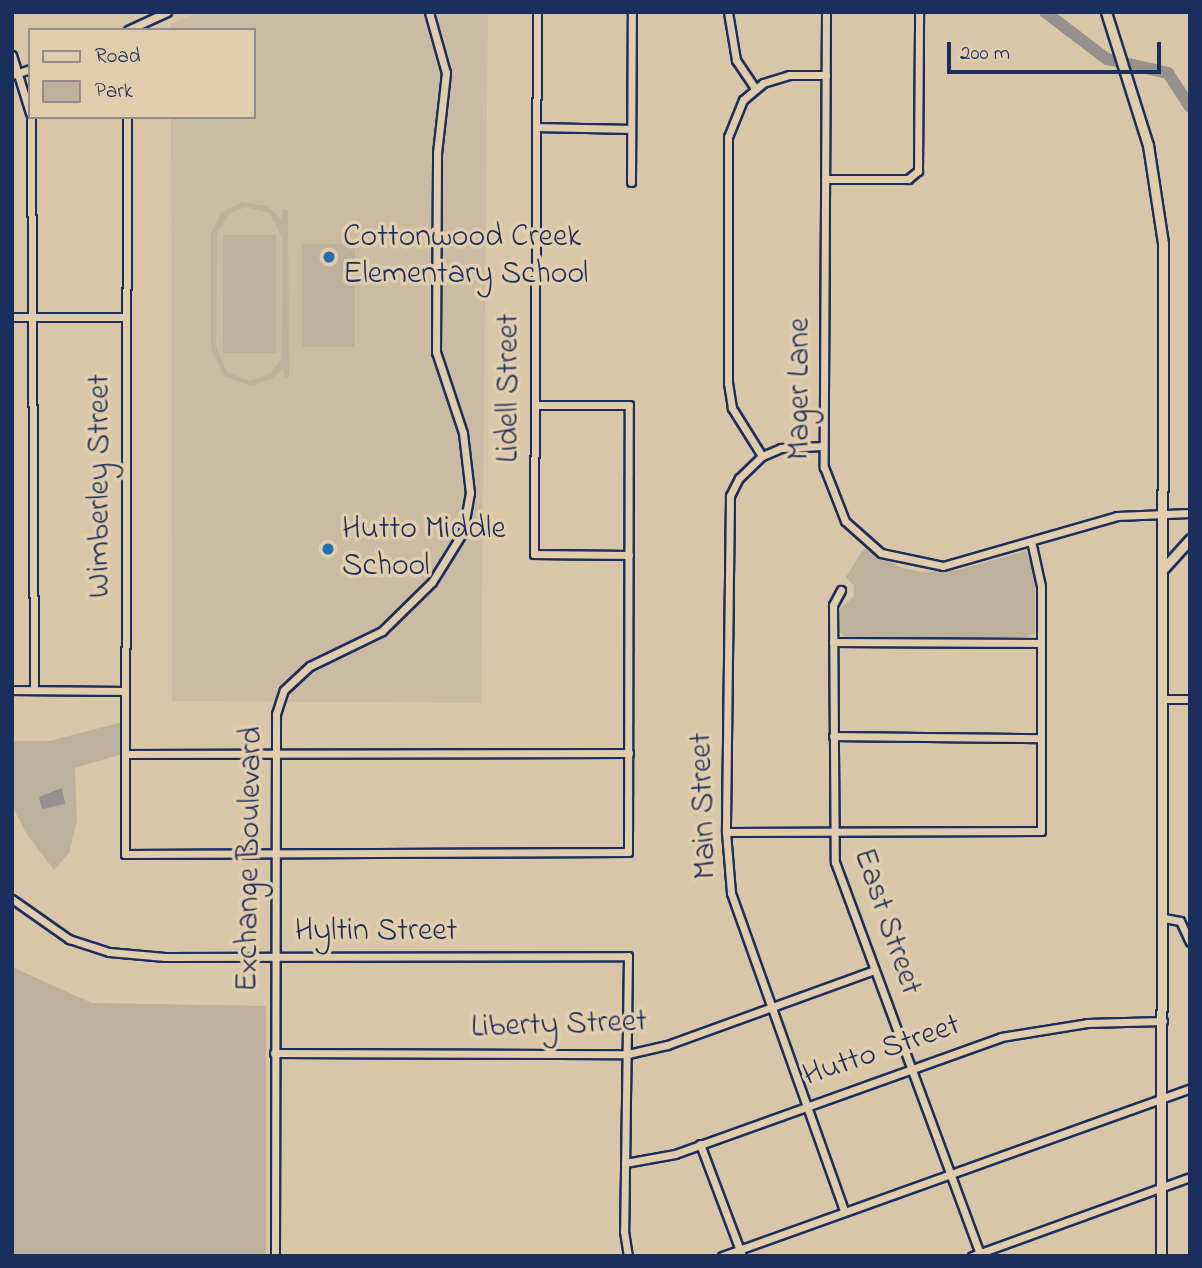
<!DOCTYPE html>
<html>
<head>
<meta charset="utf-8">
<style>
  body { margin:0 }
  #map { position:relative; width:1202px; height:1268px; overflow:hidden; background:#d9c6a8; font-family:"Indie Flower",sans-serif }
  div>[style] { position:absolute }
  .built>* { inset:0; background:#cbbba3 }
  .green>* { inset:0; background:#bdb09d; transform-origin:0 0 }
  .water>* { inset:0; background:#95918e }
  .river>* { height:12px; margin:-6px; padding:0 6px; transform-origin:6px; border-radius:6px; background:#95918e }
  .roads { filter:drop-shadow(2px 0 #1b2f5e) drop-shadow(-2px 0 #1b2f5e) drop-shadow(0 2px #1b2f5e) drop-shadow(0 -2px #1b2f5e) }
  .minor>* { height:7px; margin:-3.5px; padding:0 3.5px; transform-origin:3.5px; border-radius:3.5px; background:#e1ccab }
  .major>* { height:9px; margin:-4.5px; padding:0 4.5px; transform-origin:4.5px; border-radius:4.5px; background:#e1ccab }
  .dots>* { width:19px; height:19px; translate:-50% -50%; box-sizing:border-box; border:4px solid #e1ccab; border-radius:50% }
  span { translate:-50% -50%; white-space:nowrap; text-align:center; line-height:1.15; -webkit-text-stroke:7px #e1ccab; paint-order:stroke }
  .poi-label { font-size:32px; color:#1b2f5e }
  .left { translate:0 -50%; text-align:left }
  .street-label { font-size:32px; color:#1b2f5e }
  .frame { position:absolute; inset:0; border:14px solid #1b2f5e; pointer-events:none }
  .legend { position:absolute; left:28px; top:28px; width:228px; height:91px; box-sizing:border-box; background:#e1ccab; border:2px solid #928d8c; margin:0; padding:9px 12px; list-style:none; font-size:21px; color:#1b2f5e }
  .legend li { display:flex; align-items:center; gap:14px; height:35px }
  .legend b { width:35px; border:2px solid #928d8c }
  .scale { position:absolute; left:947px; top:42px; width:214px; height:32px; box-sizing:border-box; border:4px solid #1b2f5e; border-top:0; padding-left:9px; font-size:21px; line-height:24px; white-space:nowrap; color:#1b2f5e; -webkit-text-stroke:5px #e1ccab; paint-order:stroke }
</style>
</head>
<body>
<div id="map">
  <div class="built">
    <div style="clip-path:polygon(199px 12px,488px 12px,481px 703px,172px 701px,171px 117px,254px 117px,254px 30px,170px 30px,170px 25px)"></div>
  </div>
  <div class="green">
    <div style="clip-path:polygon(evenodd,242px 202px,267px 206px,282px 220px,283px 209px,288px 210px,289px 378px,284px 378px,283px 368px,273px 378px,251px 386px,224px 376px,211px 349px,211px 233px,221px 213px,242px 202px,246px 207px,269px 213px,283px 239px,282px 358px,270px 374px,249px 381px,227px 372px,216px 346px,217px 232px,230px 213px,246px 207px)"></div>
    <div style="left:223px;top:235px;width:53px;height:118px"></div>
    <div style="left:302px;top:244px;width:53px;height:103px"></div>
    <div style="clip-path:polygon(864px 548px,902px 568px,923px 572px,958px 570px,1026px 551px,1035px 574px,1035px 633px,1026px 637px,845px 637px,838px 630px,838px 611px,853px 597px,854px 586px,846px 577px)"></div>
    <div style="clip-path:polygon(122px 722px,122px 754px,75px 768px,77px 822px,69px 853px,54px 870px,26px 833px,12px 805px,12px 741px,50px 741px)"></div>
    <div style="clip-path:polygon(12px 967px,92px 1003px,266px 1006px,266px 1256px,12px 1256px)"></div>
  </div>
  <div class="water">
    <div style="clip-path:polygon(62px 788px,65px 804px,42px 809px,39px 797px)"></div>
  </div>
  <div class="river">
    <div style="left:1045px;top:12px;width:78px;rotate:37.2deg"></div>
    <div style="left:1107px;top:59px;width:63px;rotate:12.9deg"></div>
    <div style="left:1168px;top:73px;width:40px;rotate:57.1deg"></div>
  </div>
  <div class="roads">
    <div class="minor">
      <div style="left:537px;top:12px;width:542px;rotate:90.32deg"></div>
      <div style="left:534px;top:554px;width:95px;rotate:0.6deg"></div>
      <div style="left:728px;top:12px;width:49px;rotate:80.5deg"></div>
      <div style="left:736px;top:60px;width:34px;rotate:56deg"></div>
      <div style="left:826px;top:12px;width:455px;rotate:90.3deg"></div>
      <div style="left:824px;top:467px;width:58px;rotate:68.7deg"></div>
      <div style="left:845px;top:521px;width:48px;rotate:41.6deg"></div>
      <div style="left:881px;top:553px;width:63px;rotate:11.8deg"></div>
      <div style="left:943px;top:566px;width:181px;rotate:-16deg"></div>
      <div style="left:1117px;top:516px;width:73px;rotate:-2.4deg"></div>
      <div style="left:128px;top:30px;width:43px;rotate:-24.8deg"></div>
      <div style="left:12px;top:55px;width:61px;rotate:72.8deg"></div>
      <div style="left:12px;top:75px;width:19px;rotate:-18deg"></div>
      <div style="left:31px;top:117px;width:573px;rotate:89.7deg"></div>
      <div style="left:127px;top:117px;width:737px;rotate:90.16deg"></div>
      <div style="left:125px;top:854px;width:503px;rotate:-0.23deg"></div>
      <div style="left:628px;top:852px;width:447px;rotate:-89.9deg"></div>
      <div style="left:629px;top:405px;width:94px;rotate:180deg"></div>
      <div style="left:537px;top:127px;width:94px;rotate:1.2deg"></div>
      <div style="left:825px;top:179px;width:83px"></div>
      <div style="left:908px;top:179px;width:13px;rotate:-39deg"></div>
      <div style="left:918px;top:171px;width:159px;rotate:-89.6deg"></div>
      <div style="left:631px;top:182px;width:170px;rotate:-89.7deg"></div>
      <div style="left:12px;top:317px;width:114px"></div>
      <div style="left:823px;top:446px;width:42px;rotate:177.3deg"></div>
      <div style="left:781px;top:448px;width:21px;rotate:157deg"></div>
      <div style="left:762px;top:456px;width:32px;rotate:136deg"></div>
      <div style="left:739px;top:478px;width:20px;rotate:117deg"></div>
      <div style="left:730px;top:496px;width:336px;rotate:90.7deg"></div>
      <div style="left:726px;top:832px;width:61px;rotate:85.3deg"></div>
      <div style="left:731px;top:893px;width:337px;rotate:70.4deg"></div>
      <div style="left:762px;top:456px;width:57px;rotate:-122deg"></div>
      <div style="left:732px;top:408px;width:25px;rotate:-99deg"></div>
      <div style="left:728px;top:383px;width:246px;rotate:-90deg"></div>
      <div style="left:728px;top:137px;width:40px;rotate:-68deg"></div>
      <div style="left:743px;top:100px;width:26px;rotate:-40deg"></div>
      <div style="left:763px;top:83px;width:27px;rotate:-17deg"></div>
      <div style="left:789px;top:75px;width:37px"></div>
      <div style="left:841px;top:590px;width:17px;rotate:118deg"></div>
      <div style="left:833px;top:605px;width:257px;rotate:89.6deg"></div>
      <div style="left:835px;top:862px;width:420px;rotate:69.7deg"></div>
      <div style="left:833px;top:642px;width:208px;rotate:0.3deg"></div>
      <div style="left:12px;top:690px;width:113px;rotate:0.5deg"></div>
      <div style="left:1163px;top:699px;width:27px"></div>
      <div style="left:833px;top:736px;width:208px;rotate:0.6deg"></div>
      <div style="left:125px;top:754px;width:504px;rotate:-0.11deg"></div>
      <div style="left:726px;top:832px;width:315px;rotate:-0.2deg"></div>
      <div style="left:1041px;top:831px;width:245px;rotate:-90deg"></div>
      <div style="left:1041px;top:586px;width:46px;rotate:-102.5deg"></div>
      <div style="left:12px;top:899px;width:70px;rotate:35.1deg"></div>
      <div style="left:69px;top:939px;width:42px;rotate:18deg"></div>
      <div style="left:109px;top:952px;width:56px;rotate:5.1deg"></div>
      <div style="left:165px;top:957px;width:463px;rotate:-0.1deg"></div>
      <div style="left:628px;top:956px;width:275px;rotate:90.8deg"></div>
      <div style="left:624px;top:1231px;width:25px;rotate:81deg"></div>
      <div style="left:1164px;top:918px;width:16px;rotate:11deg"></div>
      <div style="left:1180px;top:921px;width:23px;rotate:65deg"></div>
      <div style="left:274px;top:1053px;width:354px;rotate:0.2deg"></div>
      <div style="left:628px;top:1054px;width:40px;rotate:-13deg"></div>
      <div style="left:667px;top:1045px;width:220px;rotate:-19.9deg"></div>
      <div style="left:700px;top:1144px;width:120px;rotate:69.4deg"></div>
      <div style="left:625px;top:1163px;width:51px;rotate:-10.2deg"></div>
      <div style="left:675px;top:1154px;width:346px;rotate:-19.7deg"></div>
      <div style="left:1001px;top:1037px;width:87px;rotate:-9.2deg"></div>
      <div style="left:1087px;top:1023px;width:76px;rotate:-1.5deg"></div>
      <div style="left:275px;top:1256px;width:542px;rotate:-89.89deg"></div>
      <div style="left:276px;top:714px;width:25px;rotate:-72deg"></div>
      <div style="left:284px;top:690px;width:35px;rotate:-43deg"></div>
      <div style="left:310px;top:666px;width:80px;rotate:-25.9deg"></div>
      <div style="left:382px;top:631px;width:70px;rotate:-44.4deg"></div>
      <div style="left:432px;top:582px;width:59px;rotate:-58.2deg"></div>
      <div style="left:463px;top:532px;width:40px;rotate:-80deg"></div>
      <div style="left:470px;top:493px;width:60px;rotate:-96.7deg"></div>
      <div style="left:463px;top:433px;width:85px;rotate:-108.4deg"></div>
      <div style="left:436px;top:352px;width:199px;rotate:-89.7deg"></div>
      <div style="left:437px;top:153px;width:81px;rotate:-83.6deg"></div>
      <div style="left:446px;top:73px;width:63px;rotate:-105.6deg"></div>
      <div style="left:722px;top:1256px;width:497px;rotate:-19.7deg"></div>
      <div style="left:972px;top:1256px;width:232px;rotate:-19.9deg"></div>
    </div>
    <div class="major">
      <div style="left:1106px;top:12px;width:139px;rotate:72.5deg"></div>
      <div style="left:1148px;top:145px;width:99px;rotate:81.3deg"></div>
      <div style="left:1163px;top:243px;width:1013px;rotate:90.11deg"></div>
      <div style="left:1164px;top:568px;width:39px;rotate:-48deg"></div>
    </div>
  </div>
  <div class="dots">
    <div style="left:329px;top:257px;background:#1f6fb2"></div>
    <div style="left:328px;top:549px;background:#1f6fb2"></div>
  </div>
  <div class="poi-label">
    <span class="left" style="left:343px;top:257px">Cottonwood Creek<br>Elementary School</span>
    <span class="left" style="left:342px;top:549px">Hutto Middle<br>School</span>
  </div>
  <div class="street-label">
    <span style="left:510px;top:388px;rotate:-90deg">Lidell Street</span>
    <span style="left:801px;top:389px;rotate:-90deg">Mager Lane</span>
    <span style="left:101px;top:486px;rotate:-90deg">Wimberley Street</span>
    <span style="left:705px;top:806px;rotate:-92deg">Main Street</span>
    <span style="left:251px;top:859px;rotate:-89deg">Exchange Boulevard</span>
    <span style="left:886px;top:922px;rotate:71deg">East Street</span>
    <span style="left:376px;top:932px">Hyltin Street</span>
    <span style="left:559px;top:1026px;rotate:-2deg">Liberty Street</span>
    <span style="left:882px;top:1052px;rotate:-19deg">Hutto Street</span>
  </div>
  <div class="frame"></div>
  <ul class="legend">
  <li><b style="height:9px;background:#e1ccab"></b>Road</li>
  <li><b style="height:19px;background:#bdb09d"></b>Park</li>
  </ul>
  <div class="scale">200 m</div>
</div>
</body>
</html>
